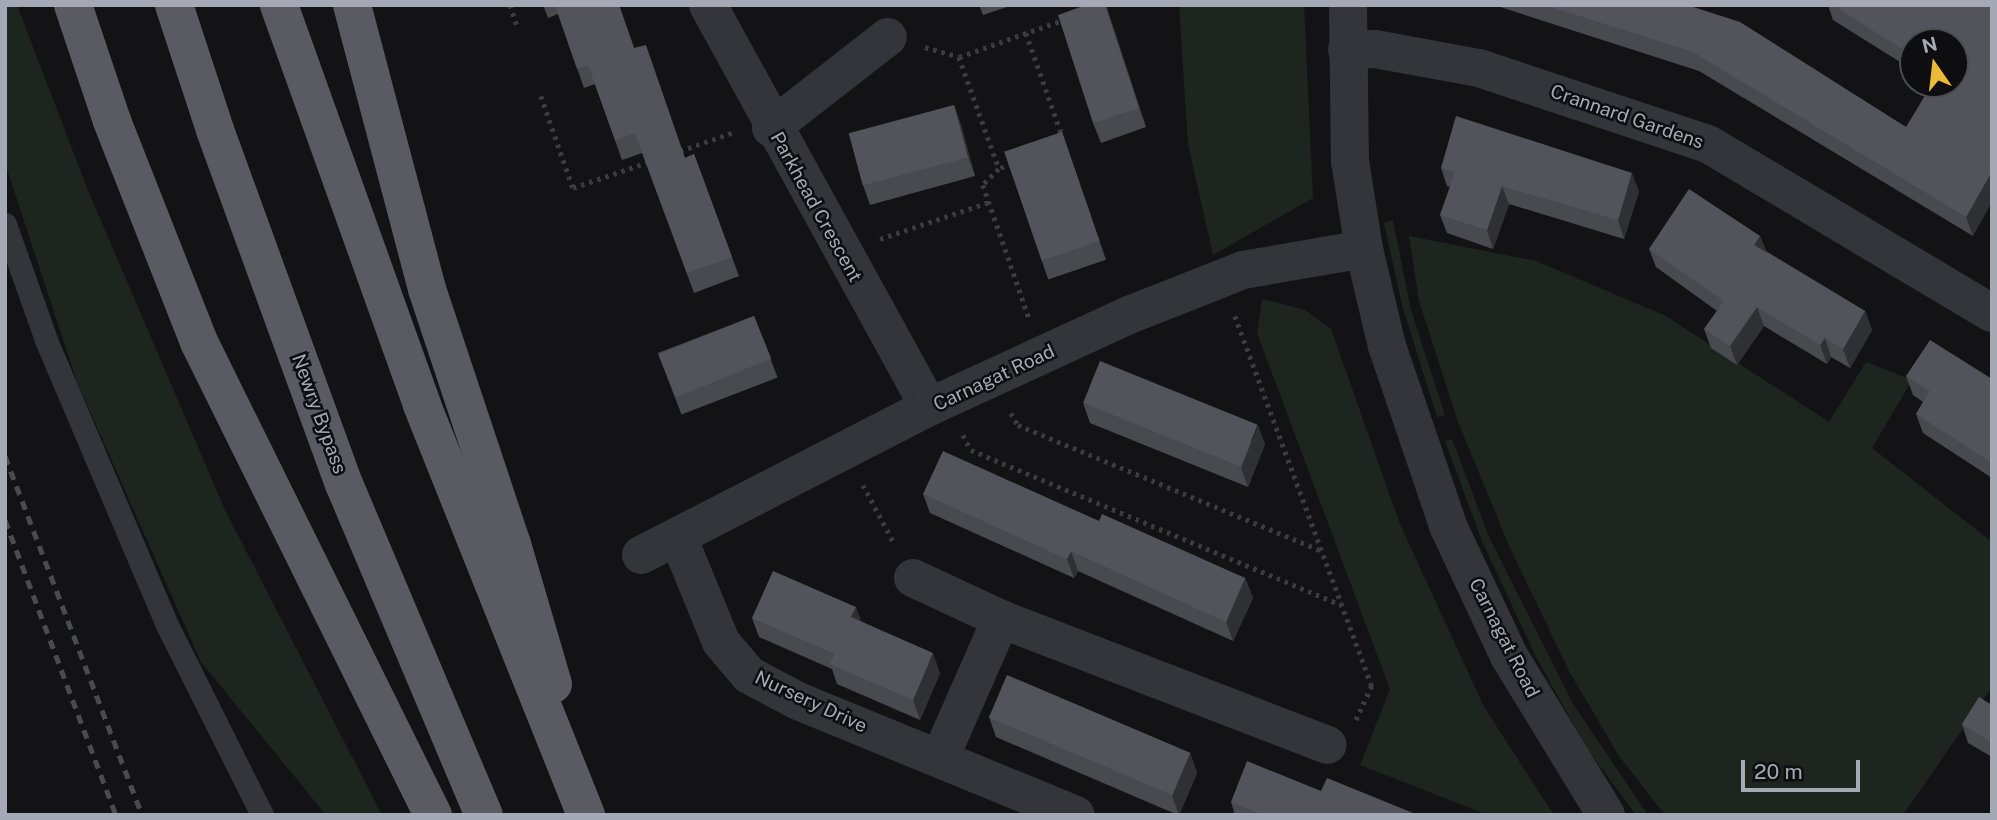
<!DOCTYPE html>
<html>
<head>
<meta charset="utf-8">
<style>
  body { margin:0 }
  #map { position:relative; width:1997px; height:820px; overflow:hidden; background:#131315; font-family:"Public Sans",sans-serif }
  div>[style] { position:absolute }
  .green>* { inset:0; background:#1e251f }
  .path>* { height:4.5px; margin-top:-2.25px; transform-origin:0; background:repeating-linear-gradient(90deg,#3a3c41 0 3.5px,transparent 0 8.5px) }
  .service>* { height:23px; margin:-11.5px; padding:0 11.5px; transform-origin:11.5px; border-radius:11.5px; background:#34353a }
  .minor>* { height:38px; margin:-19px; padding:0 19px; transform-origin:19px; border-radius:19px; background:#34353a }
  .trunk>* { height:38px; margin:-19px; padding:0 19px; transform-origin:19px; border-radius:19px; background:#595a62 }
  .rail>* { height:5px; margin-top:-2.5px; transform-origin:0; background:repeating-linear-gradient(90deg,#4a4b51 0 9px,transparent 0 16px) }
  .wall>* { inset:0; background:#494a50; transform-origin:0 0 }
  .shaded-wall>* { inset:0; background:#2f3034 }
  .building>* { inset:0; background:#53545b; transform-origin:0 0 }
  span { translate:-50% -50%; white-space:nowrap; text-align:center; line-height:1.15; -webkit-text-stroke:5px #0e0e10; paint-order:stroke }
  .street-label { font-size:19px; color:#a5a9b5 }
  .frame { position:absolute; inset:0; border:7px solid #a5a9b5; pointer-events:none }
  .north { position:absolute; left:1899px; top:28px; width:70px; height:70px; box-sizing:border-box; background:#0e0e10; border:2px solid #4a4c52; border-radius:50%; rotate:346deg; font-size:19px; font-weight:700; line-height:28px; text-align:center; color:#a5a9b5 }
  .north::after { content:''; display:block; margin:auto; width:24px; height:32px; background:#ebba36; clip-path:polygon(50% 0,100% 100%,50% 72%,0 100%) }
  .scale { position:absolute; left:1741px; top:760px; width:119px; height:32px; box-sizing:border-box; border:4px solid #a5a9b5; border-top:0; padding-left:9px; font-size:21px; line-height:24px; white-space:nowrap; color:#a5a9b5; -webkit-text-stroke:5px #0e0e10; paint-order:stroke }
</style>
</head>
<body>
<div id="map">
  <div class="green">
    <div style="clip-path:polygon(5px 5px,17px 5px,87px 188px,225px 510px,382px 815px,326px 815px,201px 662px,77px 382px,5px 163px)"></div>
    <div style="clip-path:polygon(1179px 5px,1304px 5px,1313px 198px,1213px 255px,1188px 144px)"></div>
    <div style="clip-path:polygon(1393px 220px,1411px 310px,1445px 415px,1437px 417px,1402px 305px,1384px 223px)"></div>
    <div style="clip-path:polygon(1409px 236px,1536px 261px,1666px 316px,1829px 422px,1866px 362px,1912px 380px,1872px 448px,1992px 542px,1992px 687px,1903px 815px,1665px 815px,1619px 756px,1569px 671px,1510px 548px,1458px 422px,1419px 301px)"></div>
    <div style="clip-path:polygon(1262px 299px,1305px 310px,1331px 329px,1400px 524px,1484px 707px,1554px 815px,1488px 815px,1360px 765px,1390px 689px,1257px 333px)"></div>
    <div style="clip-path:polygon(1452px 439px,1489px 537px,1573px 704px,1648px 815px,1636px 815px,1586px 747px,1536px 657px,1482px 541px,1445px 441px)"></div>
  </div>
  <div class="path">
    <div style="left:510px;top:5px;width:24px;rotate:71deg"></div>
    <div style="left:1026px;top:33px;width:111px;rotate:70.6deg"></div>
    <div style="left:925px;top:47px;width:35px;rotate:16deg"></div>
    <div style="left:959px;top:57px;width:110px;rotate:-19.6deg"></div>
    <div style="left:959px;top:57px;width:119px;rotate:70.3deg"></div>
    <div style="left:541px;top:96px;width:97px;rotate:70.8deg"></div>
    <div style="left:573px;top:188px;width:83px;rotate:-19.1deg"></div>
    <div style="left:680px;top:151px;width:57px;rotate:-19.4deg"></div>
    <div style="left:1012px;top:164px;width:14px;rotate:159deg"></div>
    <div style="left:999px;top:169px;width:23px;rotate:135deg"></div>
    <div style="left:983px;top:185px;width:141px;rotate:70.9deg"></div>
    <div style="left:880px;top:239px;width:115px;rotate:-18.7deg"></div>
    <div style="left:1235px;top:316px;width:395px;rotate:69.7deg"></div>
    <div style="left:1372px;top:686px;width:38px;rotate:115deg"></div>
    <div style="left:1011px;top:413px;width:14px;rotate:60deg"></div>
    <div style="left:1018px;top:425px;width:329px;rotate:22.5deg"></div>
    <div style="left:963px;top:435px;width:17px;rotate:62deg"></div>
    <div style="left:971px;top:450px;width:402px;rotate:22.7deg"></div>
    <div style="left:863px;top:485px;width:68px;rotate:61.9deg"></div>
  </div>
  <div class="service">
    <div style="left:5px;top:224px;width:123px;rotate:70.5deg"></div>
    <div style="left:46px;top:340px;width:307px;rotate:67deg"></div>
    <div style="left:166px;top:623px;width:215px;rotate:63.4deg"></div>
  </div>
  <div class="minor">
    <div style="left:708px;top:5px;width:459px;rotate:61.2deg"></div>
    <div style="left:1348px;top:5px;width:156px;rotate:89.3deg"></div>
    <div style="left:1350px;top:161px;width:89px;rotate:81deg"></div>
    <div style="left:1364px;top:249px;width:100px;rotate:76.7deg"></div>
    <div style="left:1387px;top:346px;width:192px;rotate:71.2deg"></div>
    <div style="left:1449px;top:528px;width:141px;rotate:64.9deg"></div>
    <div style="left:1509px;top:656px;width:186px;rotate:58.6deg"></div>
    <div style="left:1347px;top:50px;width:28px;rotate:-2deg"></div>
    <div style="left:1375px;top:49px;width:106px;rotate:10.4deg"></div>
    <div style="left:1479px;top:68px;width:241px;rotate:18.4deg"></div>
    <div style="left:1708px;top:144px;width:330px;rotate:30.8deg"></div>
    <div style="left:771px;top:128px;width:148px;rotate:-37.9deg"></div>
    <div style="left:678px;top:537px;width:113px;rotate:67.7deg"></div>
    <div style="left:721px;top:642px;width:43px;rotate:49.7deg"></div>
    <div style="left:749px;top:675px;width:55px;rotate:28deg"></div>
    <div style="left:798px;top:701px;width:300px;rotate:22.3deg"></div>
    <div style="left:641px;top:555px;width:324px;rotate:-27.2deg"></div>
    <div style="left:929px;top:407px;width:220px;rotate:-24.7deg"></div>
    <div style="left:1129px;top:315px;width:123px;rotate:-21.5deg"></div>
    <div style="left:1243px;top:270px;width:123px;rotate:-9.8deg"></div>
    <div style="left:913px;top:578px;width:97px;rotate:25deg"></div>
    <div style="left:1001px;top:619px;width:350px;rotate:21.1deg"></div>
    <div style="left:940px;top:758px;width:152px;rotate:-66.3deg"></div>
  </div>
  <div class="trunk">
    <div style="left:73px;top:5px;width:122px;rotate:71.4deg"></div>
    <div style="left:112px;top:121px;width:238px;rotate:68.5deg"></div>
    <div style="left:199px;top:342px;width:528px;rotate:63.68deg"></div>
    <div style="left:174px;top:5px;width:132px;rotate:71.8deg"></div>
    <div style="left:215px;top:130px;width:377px;rotate:70deg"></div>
    <div style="left:344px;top:484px;width:359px;rotate:67.1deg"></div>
    <div style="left:279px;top:5px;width:425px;rotate:70.3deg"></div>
    <div style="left:422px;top:405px;width:442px;rotate:68.2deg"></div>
    <div style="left:352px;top:5px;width:294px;rotate:75.2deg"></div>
    <div style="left:427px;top:289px;width:269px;rotate:71.6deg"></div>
    <div style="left:512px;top:544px;width:146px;rotate:73.7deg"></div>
  </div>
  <div class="rail">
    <div style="left:5px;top:456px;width:384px;rotate:69.1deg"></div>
    <div style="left:5px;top:520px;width:315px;rotate:69.4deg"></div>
  </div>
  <div class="wall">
    <div style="clip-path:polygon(543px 5px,619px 5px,634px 48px,685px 158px,694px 154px,739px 276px,694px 293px,642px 153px,622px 160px,595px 84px,584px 88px,558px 14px,548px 18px)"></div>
    <div style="clip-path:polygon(979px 5px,1013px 5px,983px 15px)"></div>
    <div style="clip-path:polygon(1106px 5px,1146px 127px,1101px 143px,1093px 123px)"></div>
    <div style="clip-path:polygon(1494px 5px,1687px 5px,1906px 127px,1955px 84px,1913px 42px,1913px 70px,1833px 20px,1828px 5px,1992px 5px,1973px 236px,1699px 71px)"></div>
    <div style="clip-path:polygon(954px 105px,961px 125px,975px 176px,870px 205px,863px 185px)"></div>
    <div style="left:1062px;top:132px;width:135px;height:61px;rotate:71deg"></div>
    <div style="clip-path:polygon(1441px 168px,1639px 191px,1624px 239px,1509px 204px,1493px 249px,1447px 233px,1440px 215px,1450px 187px,1447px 186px)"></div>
    <div style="clip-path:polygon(1760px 236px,1766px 251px,1865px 311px,1872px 330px,1850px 368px,1831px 357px,1827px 364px,1764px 326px,1737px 365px,1711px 348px,1704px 329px,1717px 311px,1656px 267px,1649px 249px)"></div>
    <div style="left:754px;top:316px;width:66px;height:103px;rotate:69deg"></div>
    <div style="clip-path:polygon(1906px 376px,1992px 379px,1992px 478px,1923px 433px,1916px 414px,1923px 402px,1913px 395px)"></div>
    <div style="clip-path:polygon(1083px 403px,1265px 444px,1248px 487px,1090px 423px)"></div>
    <div style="clip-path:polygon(923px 494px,1099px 521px,1245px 578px,1253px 598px,1233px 641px,1078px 571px,1074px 578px,930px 513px)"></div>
    <div style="clip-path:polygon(752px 618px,861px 621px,940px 673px,920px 720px,837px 684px,832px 669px,759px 637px)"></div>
    <div style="clip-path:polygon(1992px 705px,1992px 757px,1968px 743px,1962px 724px)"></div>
    <div style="clip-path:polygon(989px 717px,1190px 753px,1197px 773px,1179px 815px,1178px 815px,996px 737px)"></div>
    <div style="clip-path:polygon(1321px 791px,1418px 815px,1235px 815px,1231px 802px)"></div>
  </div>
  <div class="shaded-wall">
    <div style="clip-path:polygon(1105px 5px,1111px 19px,1146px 127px,1139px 108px)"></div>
    <div style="clip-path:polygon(954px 105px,961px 125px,975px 176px,968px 157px)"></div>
    <div style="clip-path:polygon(1992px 172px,1992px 202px,1973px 236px,1966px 217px)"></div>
    <div style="clip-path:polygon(1632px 173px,1639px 191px,1624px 239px,1618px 220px)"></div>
    <div style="clip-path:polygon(1502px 186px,1509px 204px,1493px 249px,1487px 230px)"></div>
    <div style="clip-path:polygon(1760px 236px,1767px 255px,1754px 245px)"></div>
    <div style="clip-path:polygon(1757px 307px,1764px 326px,1737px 365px,1730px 346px)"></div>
    <div style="clip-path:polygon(1865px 311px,1872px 330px,1850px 368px,1843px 349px)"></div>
    <div style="clip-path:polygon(1825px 338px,1831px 357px,1827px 364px,1820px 345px)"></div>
    <div style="clip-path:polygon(1258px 425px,1265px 444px,1248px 487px,1241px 468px)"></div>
    <div style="clip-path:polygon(1071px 551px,1078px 571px,1074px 578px,1067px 559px)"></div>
    <div style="clip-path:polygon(1245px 578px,1253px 598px,1233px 641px,1226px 622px)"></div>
    <div style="clip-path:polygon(856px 607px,863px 626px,851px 617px)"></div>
    <div style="clip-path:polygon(933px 653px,940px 673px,920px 720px,913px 700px)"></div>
    <div style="clip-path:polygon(1190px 753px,1197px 773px,1179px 815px,1172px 796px)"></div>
  </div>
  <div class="building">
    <div style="clip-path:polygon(555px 5px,619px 5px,634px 48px,646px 45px,685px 158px,694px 154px,732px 257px,687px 273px,635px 133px,615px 140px,588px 65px,577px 69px)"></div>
    <div style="clip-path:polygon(1086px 5px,1105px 5px,1139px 108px,1093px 123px,1058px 15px)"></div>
    <div style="clip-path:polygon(1545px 5px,1687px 5px,1740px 22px,1906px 127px,1932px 84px,1955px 84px,1955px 42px,1913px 42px,1913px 56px,1833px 5px,1992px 5px,1992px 172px,1966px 217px,1693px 52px)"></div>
    <div style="left:954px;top:105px;width:54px;height:109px;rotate:75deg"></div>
    <div style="clip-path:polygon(1456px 116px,1632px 173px,1618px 220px,1502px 186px,1487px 230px,1440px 215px,1455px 172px,1441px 168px)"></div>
    <div style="left:1062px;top:132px;width:115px;height:61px;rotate:71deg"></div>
    <div style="clip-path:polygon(1689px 189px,1760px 236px,1754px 245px,1865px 311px,1843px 349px,1825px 338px,1820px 345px,1757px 307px,1730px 346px,1704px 329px,1724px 301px,1649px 249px)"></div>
    <div style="left:754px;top:316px;width:46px;height:103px;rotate:68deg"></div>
    <div style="clip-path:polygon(1930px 340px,1992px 379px,1992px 463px,1916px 414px,1930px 391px,1906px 376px)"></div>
    <div style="left:1100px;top:361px;width:170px;height:45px;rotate:22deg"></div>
    <div style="clip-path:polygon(943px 451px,1099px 521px,1102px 514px,1245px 578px,1226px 622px,1071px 551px,1067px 559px,923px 494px)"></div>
    <div style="clip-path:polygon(773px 571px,856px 607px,851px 617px,933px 653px,913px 700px,830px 664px,835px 654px,752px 618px)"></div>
    <div style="left:1007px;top:675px;width:199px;height:46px;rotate:23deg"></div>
    <div style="clip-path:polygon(1979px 697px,1992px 705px,1992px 743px,1962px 724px)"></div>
    <div style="clip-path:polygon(1247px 761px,1321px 791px,1327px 778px,1418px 815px,1263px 815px,1231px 802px)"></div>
  </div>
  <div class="street-label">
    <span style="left:1627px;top:117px;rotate:19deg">Crannard Gardens</span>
    <span style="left:816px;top:207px;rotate:61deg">Parkhead Crescent</span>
    <span style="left:994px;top:378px;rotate:-25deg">Carnagat Road</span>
    <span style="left:319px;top:414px;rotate:70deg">Newry Bypass</span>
    <span style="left:1504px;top:638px;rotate:63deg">Carnagat Road</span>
    <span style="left:811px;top:702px;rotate:25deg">Nursery Drive</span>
  </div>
  <div class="frame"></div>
  <div class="north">N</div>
  <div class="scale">20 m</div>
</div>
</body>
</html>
